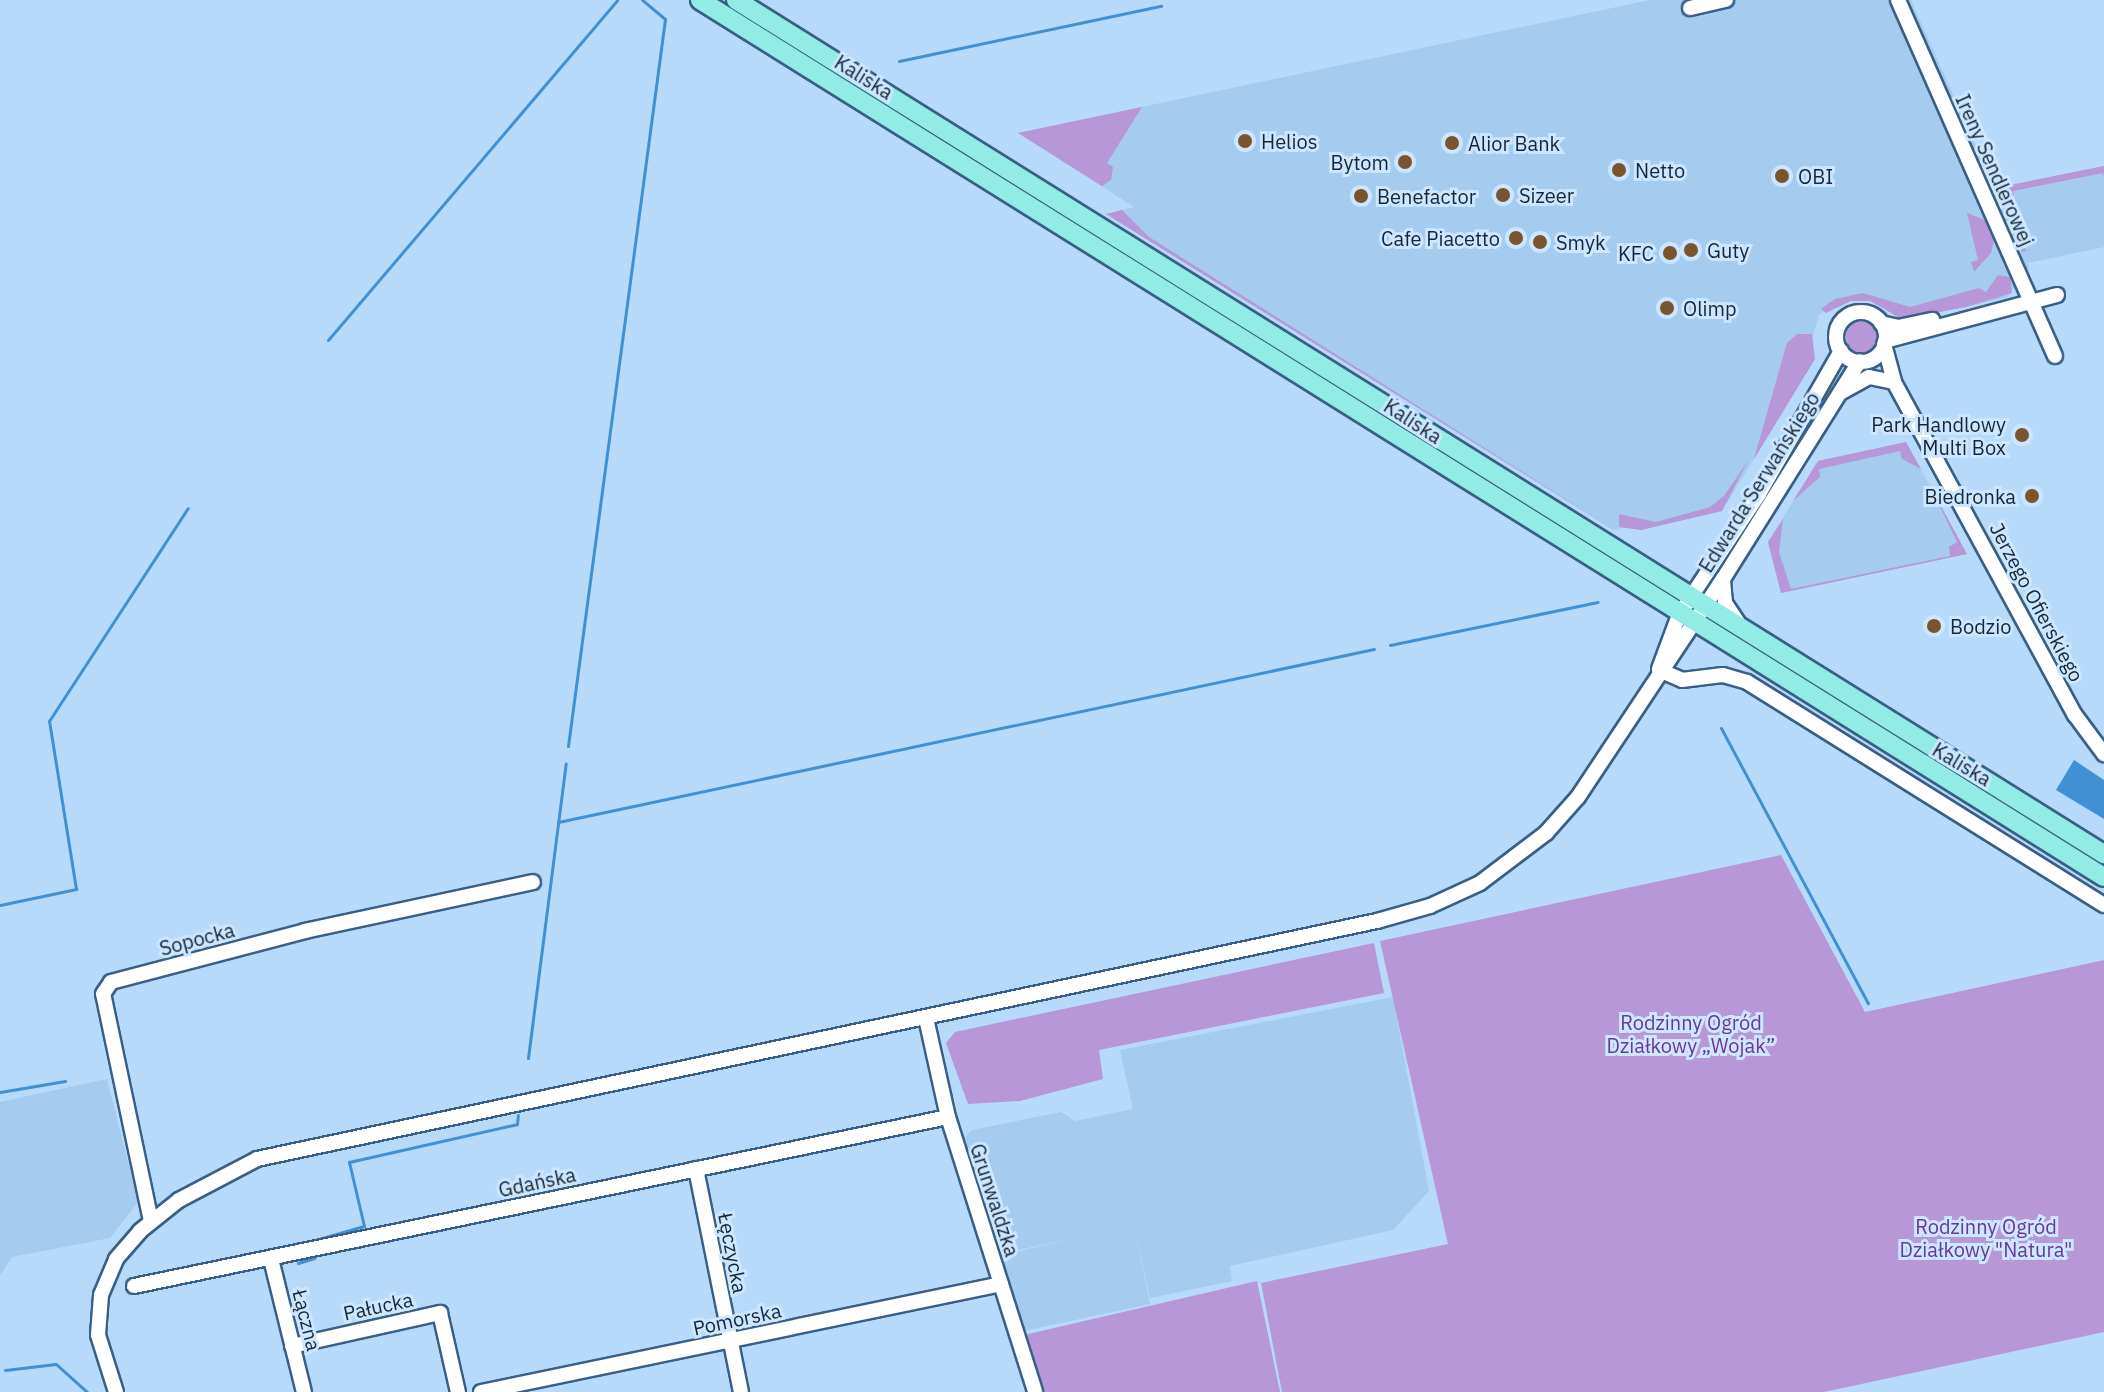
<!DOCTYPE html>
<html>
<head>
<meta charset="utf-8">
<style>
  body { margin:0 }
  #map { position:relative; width:2104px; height:1392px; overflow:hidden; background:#b7dafb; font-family:"IBM Plex Sans",sans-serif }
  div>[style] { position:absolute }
  .built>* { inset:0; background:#a5cbef }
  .green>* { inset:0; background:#b797d7 }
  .round { border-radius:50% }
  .water>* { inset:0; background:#4190d3 }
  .stream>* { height:3px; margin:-1.5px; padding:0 1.5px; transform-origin:1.5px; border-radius:1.5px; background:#4190d3 }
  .roads { filter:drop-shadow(2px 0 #396084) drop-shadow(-2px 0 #396084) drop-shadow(0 2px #396084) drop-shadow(0 -2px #396084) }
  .minor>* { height:14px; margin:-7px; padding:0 7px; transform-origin:7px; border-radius:7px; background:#fff }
  .minor>.ring { margin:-7px; padding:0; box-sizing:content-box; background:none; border:14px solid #fff; border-radius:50% }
  .major>* { height:18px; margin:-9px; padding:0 9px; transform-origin:9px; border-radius:9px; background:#92ece5 }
  .dots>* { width:22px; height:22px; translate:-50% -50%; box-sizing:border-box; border:4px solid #cce6ff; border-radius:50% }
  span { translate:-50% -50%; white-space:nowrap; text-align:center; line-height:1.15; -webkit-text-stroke:6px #cce6ff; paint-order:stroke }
  .street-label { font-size:20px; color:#162636 }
  .poi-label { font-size:20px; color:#162636 }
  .left { translate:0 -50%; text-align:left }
  .right { translate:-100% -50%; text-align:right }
  .park-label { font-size:20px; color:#6c3597 }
</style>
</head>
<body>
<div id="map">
  <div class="built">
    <div style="clip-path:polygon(1650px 0,1911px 0,1995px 188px,2104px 166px,2104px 247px,2028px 263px,2029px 268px,2010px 277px,2014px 287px,2008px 297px,1966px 307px,1900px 320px,1869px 297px,1831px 305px,1819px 315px,1812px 338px,1815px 359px,1722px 511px,1641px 530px,1634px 525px,1613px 530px,1106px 214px,1134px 207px,1018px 133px)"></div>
    <div style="clip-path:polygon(1906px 442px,1967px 554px,1781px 593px,1768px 542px,1818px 461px)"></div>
    <div style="clip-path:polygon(1393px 997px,1429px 1191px,1393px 1230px,1230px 1266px,1232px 1281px,1150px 1298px,1134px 1225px,1150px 1304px,1024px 1331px,1000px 1255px,1087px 1236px,1003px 1253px,965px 1137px,972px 1130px,1061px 1112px,1075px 1121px,1133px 1109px,1120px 1050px)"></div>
    <div style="clip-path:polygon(107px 1079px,138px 1202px,110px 1238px,12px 1257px,0 1276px,0 1102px)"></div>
  </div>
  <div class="green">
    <div style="clip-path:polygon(1142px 107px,1107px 163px,1113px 167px,1111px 180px,1102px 186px,1018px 133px)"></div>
    <div style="clip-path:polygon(2104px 166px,2104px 177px,2103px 173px,2013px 191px,2025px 250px,2032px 249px,2022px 252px,1995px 188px)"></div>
    <div style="clip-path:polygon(1122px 210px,1149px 237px,1615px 530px,1106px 214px)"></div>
    <div style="clip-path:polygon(1967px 213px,1985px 220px,1994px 240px,1991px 253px,1974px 272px,1971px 262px,1978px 260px)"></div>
    <div style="clip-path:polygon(1998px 275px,2010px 277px,2012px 293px,1966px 307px,1902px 319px,1870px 301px,1851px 301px,1826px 313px,1821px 309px,1835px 299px,1863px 293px,1910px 307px,1979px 288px,1986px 292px)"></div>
    <div class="round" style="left:1846px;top:321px;width:32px;height:32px"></div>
    <div style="clip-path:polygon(1797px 334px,1812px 334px,1815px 359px,1754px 459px,1787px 343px)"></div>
    <div style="clip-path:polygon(1906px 442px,1921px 469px,1902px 459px,1900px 451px,1819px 469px,1820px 477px,1793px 501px,1818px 461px)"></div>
    <div style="clip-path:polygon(1748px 461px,1722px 511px,1641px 530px,1619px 527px,1619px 514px,1656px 522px,1710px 507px,1724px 496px)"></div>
    <div style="clip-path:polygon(1931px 488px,1967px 554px,1781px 593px,1768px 542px,1783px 519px,1779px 552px,1791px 589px,1950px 556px,1949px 547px,1957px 542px)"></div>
    <div style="clip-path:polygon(1781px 855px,1865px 1012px,2104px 960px,2104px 1332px,1824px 1392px,1282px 1392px,1261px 1283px,1448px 1244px,1380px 941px)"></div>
    <div style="clip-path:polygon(1374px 943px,1384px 993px,1099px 1050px,1103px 1079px,1020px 1101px,968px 1104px,946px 1043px,955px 1032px)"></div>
    <div style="clip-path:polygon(1257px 1281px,1280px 1392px,1042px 1392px,1024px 1335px)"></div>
  </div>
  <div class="water">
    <div style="clip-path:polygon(2074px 760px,2104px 780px,2104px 819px,2056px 790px)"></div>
  </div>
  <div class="stream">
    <div style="left:899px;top:61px;width:268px;rotate:-11.9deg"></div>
    <div style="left:328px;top:340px;width:446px;rotate:-49.6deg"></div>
    <div style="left:1390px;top:645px;width:212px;rotate:-11.7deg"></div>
    <div style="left:1721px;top:728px;width:312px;rotate:61.9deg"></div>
    <div style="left:568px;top:746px;width:733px;rotate:-82.4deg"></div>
    <div style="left:665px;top:19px;width:30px;rotate:-140deg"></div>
    <div style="left:558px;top:822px;width:834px;rotate:-11.97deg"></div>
    <div style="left:0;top:905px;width:78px;rotate:-11.9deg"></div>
    <div style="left:76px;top:889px;width:170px;rotate:-99.1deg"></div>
    <div style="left:49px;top:721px;width:254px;rotate:-56.9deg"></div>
    <div style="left:528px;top:1058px;width:297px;rotate:-82.7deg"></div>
    <div style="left:0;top:1092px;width:66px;rotate:-9.6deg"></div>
    <div style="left:312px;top:1241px;width:54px;rotate:-16.1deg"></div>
    <div style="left:364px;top:1226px;width:66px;rotate:-103.2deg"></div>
    <div style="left:349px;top:1162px;width:172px;rotate:-12.7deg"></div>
    <div style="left:517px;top:1124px;width:9px;rotate:-84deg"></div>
    <div style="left:298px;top:1263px;width:17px;rotate:-17deg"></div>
    <div style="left:5px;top:1370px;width:51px;rotate:-6.7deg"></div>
    <div style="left:56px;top:1364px;width:42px;rotate:42.1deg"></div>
  </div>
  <div class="roads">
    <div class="minor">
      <div style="left:1898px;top:0;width:389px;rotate:66.2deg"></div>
      <div style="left:1690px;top:8px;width:37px;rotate:-13deg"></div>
      <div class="ring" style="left:1836px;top:312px;width:36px;height:36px"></div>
      <div style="left:1881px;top:323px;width:17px;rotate:13deg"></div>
      <div style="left:1898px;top:327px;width:35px;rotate:-12deg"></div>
      <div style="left:1885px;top:341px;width:178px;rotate:-15deg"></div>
      <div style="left:1884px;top:344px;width:39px;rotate:75deg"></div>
      <div style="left:1894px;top:382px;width:379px;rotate:61.5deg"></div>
      <div style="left:2075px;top:715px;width:49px;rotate:53.4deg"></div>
      <div style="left:1842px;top:392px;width:31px;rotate:-29deg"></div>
      <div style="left:1869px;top:377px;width:25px;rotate:11deg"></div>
      <div style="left:1723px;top:580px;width:23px;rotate:85deg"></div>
      <div style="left:1725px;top:603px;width:23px;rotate:56deg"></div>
      <div style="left:1659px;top:669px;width:58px;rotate:-69.7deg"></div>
      <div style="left:1679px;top:615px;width:145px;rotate:-56.5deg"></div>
      <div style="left:1759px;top:494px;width:165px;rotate:-60.2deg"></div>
      <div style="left:1659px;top:670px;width:25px;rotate:23deg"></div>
      <div style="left:1682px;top:680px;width:41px;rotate:-7deg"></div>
      <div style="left:1723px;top:675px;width:25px;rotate:16deg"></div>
      <div style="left:1747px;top:682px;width:421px;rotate:32deg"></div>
      <div style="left:926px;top:1018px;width:101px;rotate:77.5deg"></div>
      <div style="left:948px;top:1117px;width:288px;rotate:72.4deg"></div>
      <div style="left:696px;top:1169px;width:227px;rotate:78.6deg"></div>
      <div style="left:151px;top:1221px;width:232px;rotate:-101.9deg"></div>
      <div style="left:103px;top:994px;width:14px;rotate:-56deg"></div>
      <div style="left:111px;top:982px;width:201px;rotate:-14.7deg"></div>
      <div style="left:305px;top:931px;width:233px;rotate:-12.1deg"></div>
      <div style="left:271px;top:1259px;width:137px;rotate:76.1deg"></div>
      <div style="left:134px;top:1286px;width:831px;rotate:-11.73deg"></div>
      <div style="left:292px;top:1346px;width:152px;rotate:-12.6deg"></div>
      <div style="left:440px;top:1313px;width:81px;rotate:77.2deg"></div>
      <div style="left:116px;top:1392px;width:60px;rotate:-107.5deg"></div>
      <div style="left:98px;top:1335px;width:40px;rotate:-85.7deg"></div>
      <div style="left:101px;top:1295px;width:39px;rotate:-67deg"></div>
      <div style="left:116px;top:1259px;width:37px;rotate:-49deg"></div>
      <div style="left:140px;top:1231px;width:50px;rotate:-38.5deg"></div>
      <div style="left:179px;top:1200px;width:88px;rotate:-27.7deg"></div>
      <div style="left:257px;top:1159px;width:1145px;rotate:-12deg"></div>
      <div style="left:1377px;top:921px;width:55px;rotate:-15.8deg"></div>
      <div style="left:1430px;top:906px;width:55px;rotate:-24.7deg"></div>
      <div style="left:1480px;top:883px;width:83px;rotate:-37.1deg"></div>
      <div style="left:1546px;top:833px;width:48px;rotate:-48.4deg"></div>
      <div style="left:1578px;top:797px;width:262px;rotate:-56.4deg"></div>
      <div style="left:1723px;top:579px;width:257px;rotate:-57.9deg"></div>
      <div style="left:481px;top:1392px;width:531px;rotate:-11.73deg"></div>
    </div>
    <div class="major">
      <div style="left:700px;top:0;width:1655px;rotate:31.99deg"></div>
      <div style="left:736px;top:0;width:1613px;rotate:31.98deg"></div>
    </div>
  </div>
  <div class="dots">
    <div style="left:1245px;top:141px;background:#78552e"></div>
    <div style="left:1452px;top:143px;background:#78552e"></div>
    <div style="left:1405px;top:162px;background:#78552e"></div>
    <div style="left:1619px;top:170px;background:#78552e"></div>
    <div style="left:1782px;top:176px;background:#78552e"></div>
    <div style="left:1503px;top:195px;background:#78552e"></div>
    <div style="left:1361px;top:196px;background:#78552e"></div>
    <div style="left:1516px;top:238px;background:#78552e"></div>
    <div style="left:1540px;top:242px;background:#78552e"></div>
    <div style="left:1691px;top:250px;background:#78552e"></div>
    <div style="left:1670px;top:253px;background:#78552e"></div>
    <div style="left:1667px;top:308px;background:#78552e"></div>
    <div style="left:2022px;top:435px;background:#78552e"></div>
    <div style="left:2032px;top:496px;background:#78552e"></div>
    <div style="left:1934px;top:626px;background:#78552e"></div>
  </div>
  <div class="street-label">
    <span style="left:864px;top:77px;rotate:32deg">Kaliska</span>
    <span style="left:1995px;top:170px;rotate:66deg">Ireny Sendlerowej</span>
    <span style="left:1413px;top:421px;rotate:33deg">Kaliska</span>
    <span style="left:1759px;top:482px;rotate:-58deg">Edwarda Serwańskiego</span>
    <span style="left:2037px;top:602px;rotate:62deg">Jerzego Ofierskiego</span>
    <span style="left:1962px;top:764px;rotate:31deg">Kaliska</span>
    <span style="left:197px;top:939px;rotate:-15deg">Sopocka</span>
    <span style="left:537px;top:1182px;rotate:-12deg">Gdańska</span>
    <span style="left:995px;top:1200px;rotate:72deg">Grunwaldzka</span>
    <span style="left:733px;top:1253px;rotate:79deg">Łęczycka</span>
    <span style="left:378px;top:1306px;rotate:-12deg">Pałucka</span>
    <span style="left:737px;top:1319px;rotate:-12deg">Pomorska</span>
    <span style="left:307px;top:1320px;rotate:76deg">Łączna</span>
  </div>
  <div class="poi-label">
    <span class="left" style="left:1261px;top:141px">Helios</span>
    <span class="left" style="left:1468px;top:143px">Alior Bank</span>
    <span class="right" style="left:1389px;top:162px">Bytom</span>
    <span class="left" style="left:1635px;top:170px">Netto</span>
    <span class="left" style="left:1798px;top:176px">OBI</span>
    <span class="left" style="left:1519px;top:195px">Sizeer</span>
    <span class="left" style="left:1377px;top:196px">Benefactor</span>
    <span class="right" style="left:1500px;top:238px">Cafe Piacetto</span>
    <span class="left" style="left:1556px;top:242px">Smyk</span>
    <span class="left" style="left:1707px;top:250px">Guty</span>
    <span class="right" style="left:1654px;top:253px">KFC</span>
    <span class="left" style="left:1683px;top:308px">Olimp</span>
    <span class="right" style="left:2006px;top:436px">Park Handlowy<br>Multi Box</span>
    <span class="right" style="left:2016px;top:496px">Biedronka</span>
    <span class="left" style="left:1950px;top:626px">Bodzio</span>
  </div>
  <div class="park-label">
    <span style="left:1691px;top:1034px">Rodzinny Ogród<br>Działkowy „Wojak”</span>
    <span style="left:1986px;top:1238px">Rodzinny Ogród<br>Działkowy "Natura"</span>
  </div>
</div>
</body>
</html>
